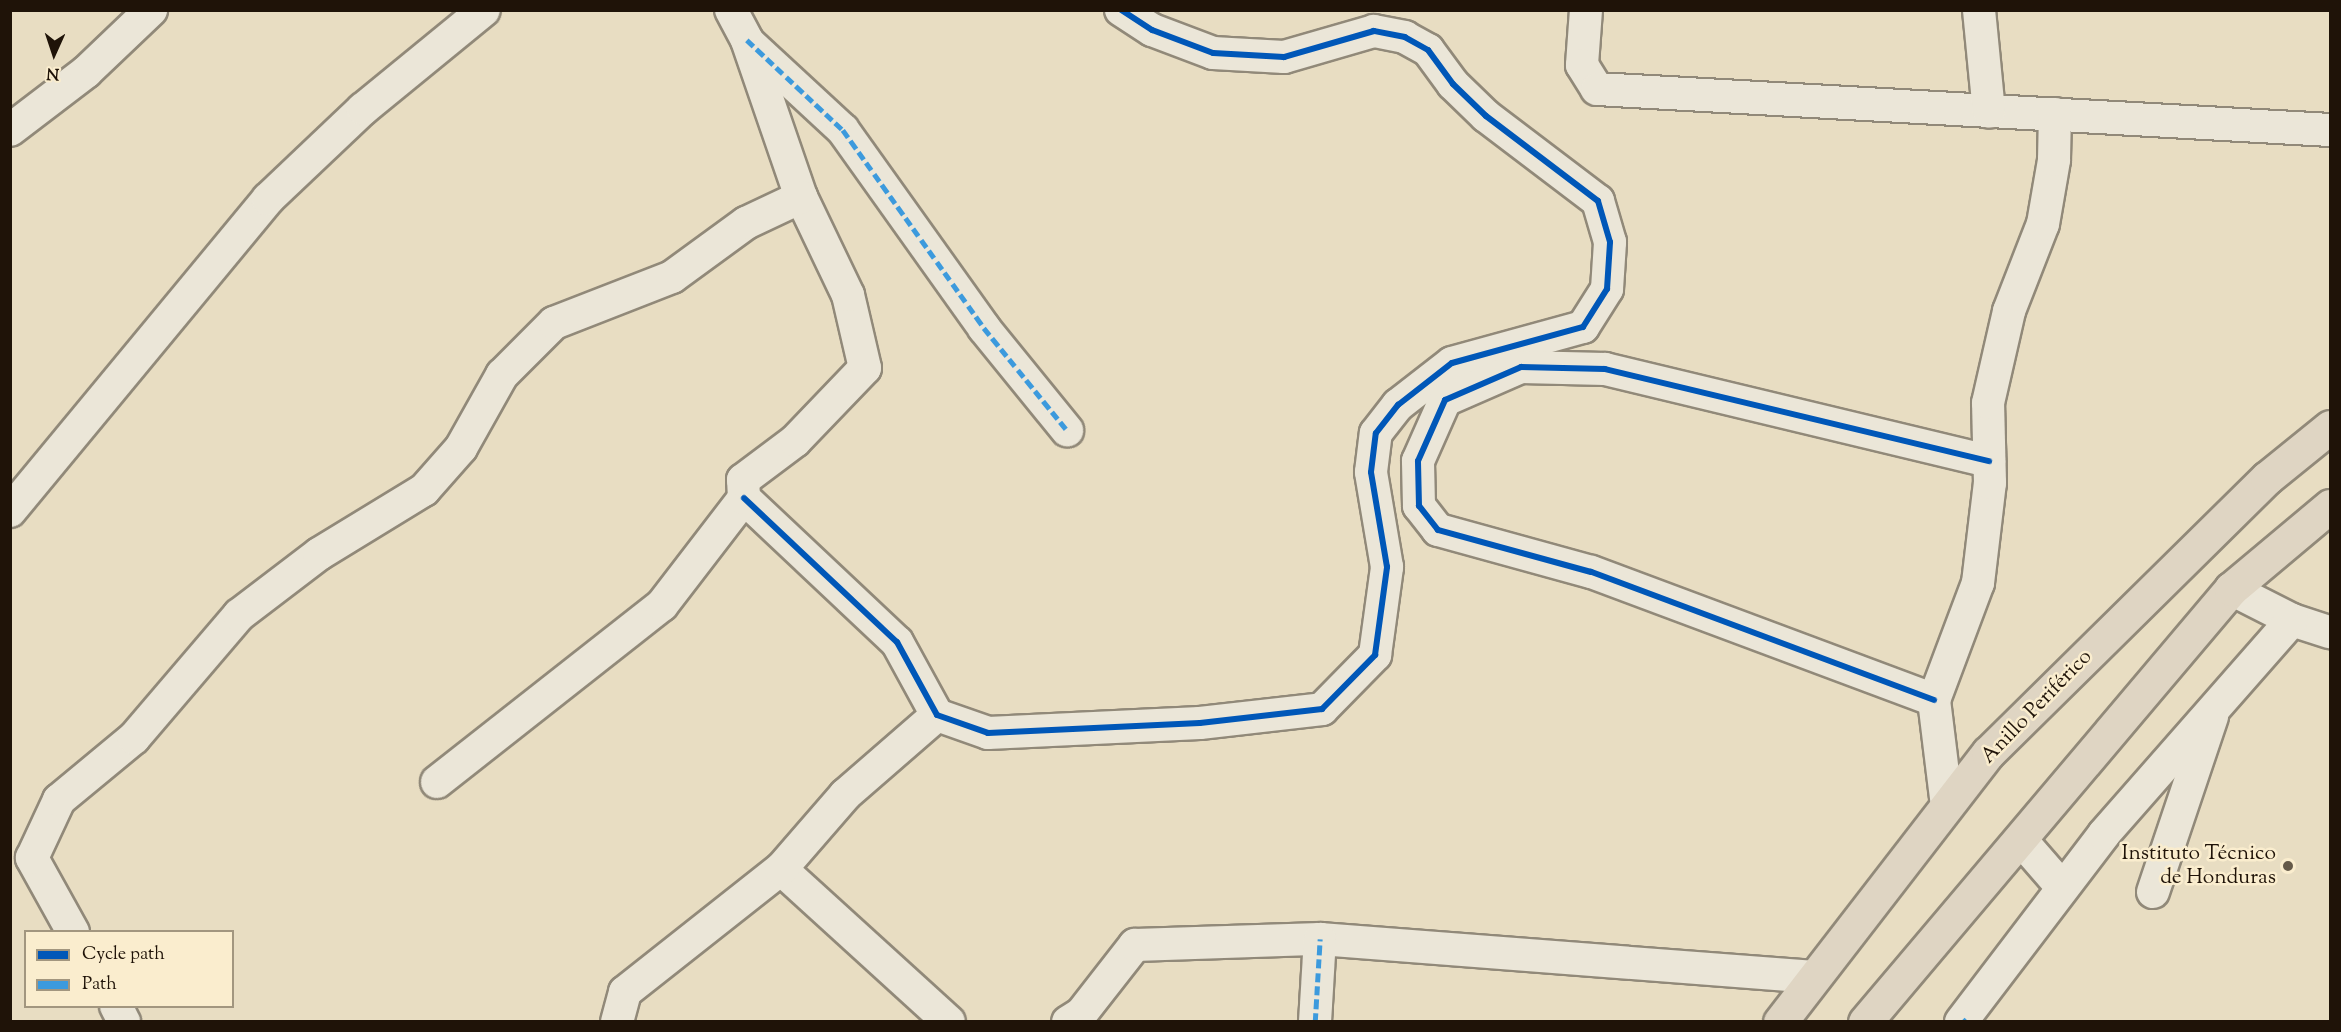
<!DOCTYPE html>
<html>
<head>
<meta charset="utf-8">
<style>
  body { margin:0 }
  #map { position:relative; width:2341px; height:1032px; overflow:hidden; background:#e8ddc2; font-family:"Sorts Mill Goudy",serif }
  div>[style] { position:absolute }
  .roads { filter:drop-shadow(2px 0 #918979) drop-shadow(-2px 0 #918979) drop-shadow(0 2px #918979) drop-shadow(0 -2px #918979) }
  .minor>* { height:32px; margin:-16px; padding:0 16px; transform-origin:16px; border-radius:16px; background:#ebe6d8 }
  .trunk>* { height:33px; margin:-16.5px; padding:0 16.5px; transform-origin:16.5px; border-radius:16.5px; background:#dfd5c3 }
  .quiet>* { height:4.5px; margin-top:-2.25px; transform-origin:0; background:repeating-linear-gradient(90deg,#3c9add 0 9px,transparent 0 13.5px) }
  .cycleway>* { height:6px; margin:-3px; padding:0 3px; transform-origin:3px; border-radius:3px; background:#0057b8 }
  .dots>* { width:16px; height:16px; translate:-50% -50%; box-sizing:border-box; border:3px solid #faedce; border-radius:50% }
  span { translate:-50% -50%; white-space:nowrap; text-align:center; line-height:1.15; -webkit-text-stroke:5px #faedce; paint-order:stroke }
  .street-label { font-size:21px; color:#1f1308 }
  .poi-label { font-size:21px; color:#1f1308 }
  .right { translate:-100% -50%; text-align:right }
  .frame { position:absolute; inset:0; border:12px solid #1f1308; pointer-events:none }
  .legend { position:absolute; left:24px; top:930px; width:210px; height:78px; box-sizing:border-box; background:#faedce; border:2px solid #a2967f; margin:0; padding:8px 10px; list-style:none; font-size:18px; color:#1f1308 }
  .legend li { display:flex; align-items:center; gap:12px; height:30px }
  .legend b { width:30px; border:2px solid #a2967f }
  .north { position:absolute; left:24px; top:24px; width:60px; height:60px; -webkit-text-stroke:4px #faedce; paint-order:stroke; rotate:183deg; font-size:16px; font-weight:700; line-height:24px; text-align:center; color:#1f1308 }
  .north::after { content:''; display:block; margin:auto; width:21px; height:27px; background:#1f1308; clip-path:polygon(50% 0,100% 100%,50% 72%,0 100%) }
</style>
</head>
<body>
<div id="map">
  <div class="roads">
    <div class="minor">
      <div style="left:1586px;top:10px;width:55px;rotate:94.2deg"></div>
      <div style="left:1582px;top:65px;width:28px;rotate:58deg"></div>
      <div style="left:1597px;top:89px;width:734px;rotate:3.2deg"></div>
      <div style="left:1979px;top:10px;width:102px;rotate:84.4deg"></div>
      <div style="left:749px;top:43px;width:128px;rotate:42.8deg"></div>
      <div style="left:843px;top:130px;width:243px;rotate:54.5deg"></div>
      <div style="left:984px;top:328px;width:132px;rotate:50.9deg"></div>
      <div style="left:10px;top:130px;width:96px;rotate:-37.3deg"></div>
      <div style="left:86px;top:72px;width:90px;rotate:-43.6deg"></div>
      <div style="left:744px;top:498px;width:210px;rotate:43.3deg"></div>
      <div style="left:897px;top:642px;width:83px;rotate:61.3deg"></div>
      <div style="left:937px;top:715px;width:54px;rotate:19.4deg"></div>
      <div style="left:988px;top:733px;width:212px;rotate:-2.7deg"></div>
      <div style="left:1200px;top:723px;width:123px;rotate:-6.5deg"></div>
      <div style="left:1322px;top:709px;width:76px;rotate:-45.5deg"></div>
      <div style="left:1375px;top:655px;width:89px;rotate:-82.2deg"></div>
      <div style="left:1387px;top:567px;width:96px;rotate:-99.6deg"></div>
      <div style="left:1371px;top:472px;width:39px;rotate:-83deg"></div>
      <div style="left:1376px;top:433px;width:36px;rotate:-52deg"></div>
      <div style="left:1398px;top:405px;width:68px;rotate:-37.9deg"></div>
      <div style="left:1452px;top:363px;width:136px;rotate:-15.4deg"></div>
      <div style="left:1583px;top:327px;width:45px;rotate:-57.7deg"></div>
      <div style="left:1607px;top:289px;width:47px;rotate:-86.3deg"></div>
      <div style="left:1610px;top:242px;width:43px;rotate:-106.3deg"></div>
      <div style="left:1598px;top:201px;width:141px;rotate:-142.8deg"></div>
      <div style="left:1486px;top:116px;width:46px;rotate:-135.9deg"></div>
      <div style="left:1453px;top:84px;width:42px;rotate:-126.3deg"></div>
      <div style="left:1428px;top:50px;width:26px;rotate:-151deg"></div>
      <div style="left:1405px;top:37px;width:32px;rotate:-169deg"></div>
      <div style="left:1374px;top:31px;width:94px;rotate:163.9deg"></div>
      <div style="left:1284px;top:57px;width:71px;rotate:-176.8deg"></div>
      <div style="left:1213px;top:53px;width:65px;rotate:-159.3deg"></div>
      <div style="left:1152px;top:30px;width:37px;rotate:-147deg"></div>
      <div style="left:10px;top:511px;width:405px;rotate:-50.4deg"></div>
      <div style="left:268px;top:199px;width:131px;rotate:-43.5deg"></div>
      <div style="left:363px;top:109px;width:156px;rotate:-39.3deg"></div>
      <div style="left:2231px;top:589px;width:68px;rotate:26.9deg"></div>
      <div style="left:2292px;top:620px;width:40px;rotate:18deg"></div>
      <div style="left:1934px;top:700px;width:366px;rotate:-159.5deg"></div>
      <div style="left:1591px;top:572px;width:159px;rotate:-164.6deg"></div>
      <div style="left:1438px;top:530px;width:31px;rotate:-128deg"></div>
      <div style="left:1419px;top:506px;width:45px;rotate:-91.3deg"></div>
      <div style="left:1418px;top:461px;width:67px;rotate:-66.1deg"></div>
      <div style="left:1445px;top:400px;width:83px;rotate:-23.5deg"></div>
      <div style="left:1521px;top:367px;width:84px;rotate:1.4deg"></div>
      <div style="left:1605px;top:369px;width:395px;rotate:13.5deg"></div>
      <div style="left:437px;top:782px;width:286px;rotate:-38.2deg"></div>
      <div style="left:662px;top:605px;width:135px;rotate:-52.5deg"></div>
      <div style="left:744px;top:498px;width:18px;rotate:-93deg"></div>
      <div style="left:743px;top:480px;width:65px;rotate:-36.9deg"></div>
      <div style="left:795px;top:441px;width:101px;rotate:-46.2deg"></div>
      <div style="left:865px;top:368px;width:75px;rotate:-103.1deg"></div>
      <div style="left:848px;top:295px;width:109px;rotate:-115.6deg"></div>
      <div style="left:801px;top:197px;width:166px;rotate:-109deg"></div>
      <div style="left:747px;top:40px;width:34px;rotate:-118deg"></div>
      <div style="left:1947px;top:806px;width:107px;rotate:-97deg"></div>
      <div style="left:1934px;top:700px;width:125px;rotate:-69.4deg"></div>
      <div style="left:1978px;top:583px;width:101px;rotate:-83.2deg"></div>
      <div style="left:1990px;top:483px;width:80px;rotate:-91.4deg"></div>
      <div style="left:1988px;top:403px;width:94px;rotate:-77.1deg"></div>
      <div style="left:2009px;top:311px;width:93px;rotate:-68.7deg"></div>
      <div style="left:2043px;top:224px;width:65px;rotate:-80.2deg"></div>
      <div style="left:2054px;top:160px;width:46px;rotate:-88.8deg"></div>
      <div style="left:2021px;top:840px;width:61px;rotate:49deg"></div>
      <div style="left:781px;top:869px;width:227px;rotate:42.3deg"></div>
      <div style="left:2153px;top:892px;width:185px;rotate:-71.4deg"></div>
      <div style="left:73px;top:932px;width:85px;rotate:-119deg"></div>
      <div style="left:32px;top:858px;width:64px;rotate:-65deg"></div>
      <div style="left:59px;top:800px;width:97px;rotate:-39.6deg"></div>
      <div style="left:134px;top:738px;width:162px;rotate:-49.5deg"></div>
      <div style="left:239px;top:615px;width:101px;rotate:-37.3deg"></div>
      <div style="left:319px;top:554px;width:123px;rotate:-31.4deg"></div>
      <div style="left:424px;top:490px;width:56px;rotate:-48.6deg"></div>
      <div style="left:461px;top:448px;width:84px;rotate:-60.7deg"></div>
      <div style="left:502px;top:375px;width:74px;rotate:-45deg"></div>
      <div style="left:554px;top:323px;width:127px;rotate:-21.3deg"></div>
      <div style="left:672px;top:277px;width:92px;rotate:-36.1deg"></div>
      <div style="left:746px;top:223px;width:61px;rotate:-25.3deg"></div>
      <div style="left:116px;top:1006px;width:18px;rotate:63deg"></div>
      <div style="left:617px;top:1022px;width:31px;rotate:-75deg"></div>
      <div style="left:625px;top:992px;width:199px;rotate:-38.3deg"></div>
      <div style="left:781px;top:869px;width:98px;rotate:-49.1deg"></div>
      <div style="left:845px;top:795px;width:122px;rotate:-41deg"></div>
      <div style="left:1068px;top:1022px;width:15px;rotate:-32deg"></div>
      <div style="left:1081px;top:1014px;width:88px;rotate:-52deg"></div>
      <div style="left:1135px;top:945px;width:185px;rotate:-1.9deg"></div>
      <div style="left:1320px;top:939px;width:496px;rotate:4.4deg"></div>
      <div style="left:1315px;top:1022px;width:83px;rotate:-86.6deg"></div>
      <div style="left:1961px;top:1022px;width:236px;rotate:-52.7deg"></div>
      <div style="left:2104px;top:834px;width:285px;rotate:-48.7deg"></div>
    </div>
    <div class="trunk">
      <div style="left:1780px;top:1022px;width:340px;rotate:-52.3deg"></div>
      <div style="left:1988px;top:753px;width:392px;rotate:-44.6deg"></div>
      <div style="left:2267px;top:478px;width:81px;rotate:-39deg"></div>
      <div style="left:1865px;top:1022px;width:567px;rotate:-49.79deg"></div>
      <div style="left:2231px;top:589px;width:129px;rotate:-40deg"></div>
    </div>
  </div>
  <div class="quiet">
    <div style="left:747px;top:40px;width:132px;rotate:43.2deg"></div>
    <div style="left:843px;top:130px;width:243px;rotate:54.5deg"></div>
    <div style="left:984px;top:328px;width:132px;rotate:50.9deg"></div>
    <div style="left:1963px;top:1019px;width:4px;rotate:45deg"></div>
    <div style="left:1315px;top:1022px;width:83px;rotate:-86.6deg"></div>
  </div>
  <div class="cycleway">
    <div style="left:744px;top:498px;width:210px;rotate:43.3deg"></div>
    <div style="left:897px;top:642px;width:83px;rotate:61.3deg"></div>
    <div style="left:937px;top:715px;width:54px;rotate:19.4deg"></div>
    <div style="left:988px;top:733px;width:212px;rotate:-2.7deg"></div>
    <div style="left:1200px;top:723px;width:123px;rotate:-6.5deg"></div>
    <div style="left:1322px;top:709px;width:76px;rotate:-45.5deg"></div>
    <div style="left:1375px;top:655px;width:89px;rotate:-82.2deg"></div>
    <div style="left:1387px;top:567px;width:96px;rotate:-99.6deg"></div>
    <div style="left:1371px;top:472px;width:39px;rotate:-83deg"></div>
    <div style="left:1376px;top:433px;width:36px;rotate:-52deg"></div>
    <div style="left:1398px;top:405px;width:68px;rotate:-37.9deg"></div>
    <div style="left:1452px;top:363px;width:136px;rotate:-15.4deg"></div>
    <div style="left:1583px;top:327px;width:45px;rotate:-57.7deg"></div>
    <div style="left:1607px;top:289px;width:47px;rotate:-86.3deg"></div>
    <div style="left:1610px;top:242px;width:43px;rotate:-106.3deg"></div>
    <div style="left:1598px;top:201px;width:141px;rotate:-142.8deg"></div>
    <div style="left:1486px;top:116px;width:46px;rotate:-135.9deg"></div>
    <div style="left:1453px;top:84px;width:42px;rotate:-126.3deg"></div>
    <div style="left:1428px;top:50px;width:26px;rotate:-151deg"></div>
    <div style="left:1405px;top:37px;width:32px;rotate:-169deg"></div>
    <div style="left:1374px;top:31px;width:94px;rotate:163.9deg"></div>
    <div style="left:1284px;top:57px;width:71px;rotate:-176.8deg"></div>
    <div style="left:1213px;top:53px;width:65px;rotate:-159.3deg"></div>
    <div style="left:1152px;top:30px;width:37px;rotate:-147deg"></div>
    <div style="left:1934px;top:700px;width:366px;rotate:-159.5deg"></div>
    <div style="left:1591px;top:572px;width:159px;rotate:-164.6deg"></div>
    <div style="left:1438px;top:530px;width:31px;rotate:-128deg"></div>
    <div style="left:1419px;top:506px;width:45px;rotate:-91.3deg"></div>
    <div style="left:1418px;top:461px;width:67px;rotate:-66.1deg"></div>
    <div style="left:1445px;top:400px;width:83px;rotate:-23.5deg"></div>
    <div style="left:1521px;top:367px;width:84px;rotate:1.4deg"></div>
    <div style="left:1605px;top:369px;width:395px;rotate:13.5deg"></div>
  </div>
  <div class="dots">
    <div style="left:2288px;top:866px;background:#655a49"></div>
  </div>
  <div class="street-label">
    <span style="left:2037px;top:707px;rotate:-46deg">Anillo Periférico</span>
  </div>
  <div class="poi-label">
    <span class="right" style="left:2276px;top:866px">Instituto Técnico<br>de Honduras</span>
  </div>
  <div class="frame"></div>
  <ul class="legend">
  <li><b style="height:8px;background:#0057b8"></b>Cycle path</li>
  <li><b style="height:8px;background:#3c9add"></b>Path</li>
  </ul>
  <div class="north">N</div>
</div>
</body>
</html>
